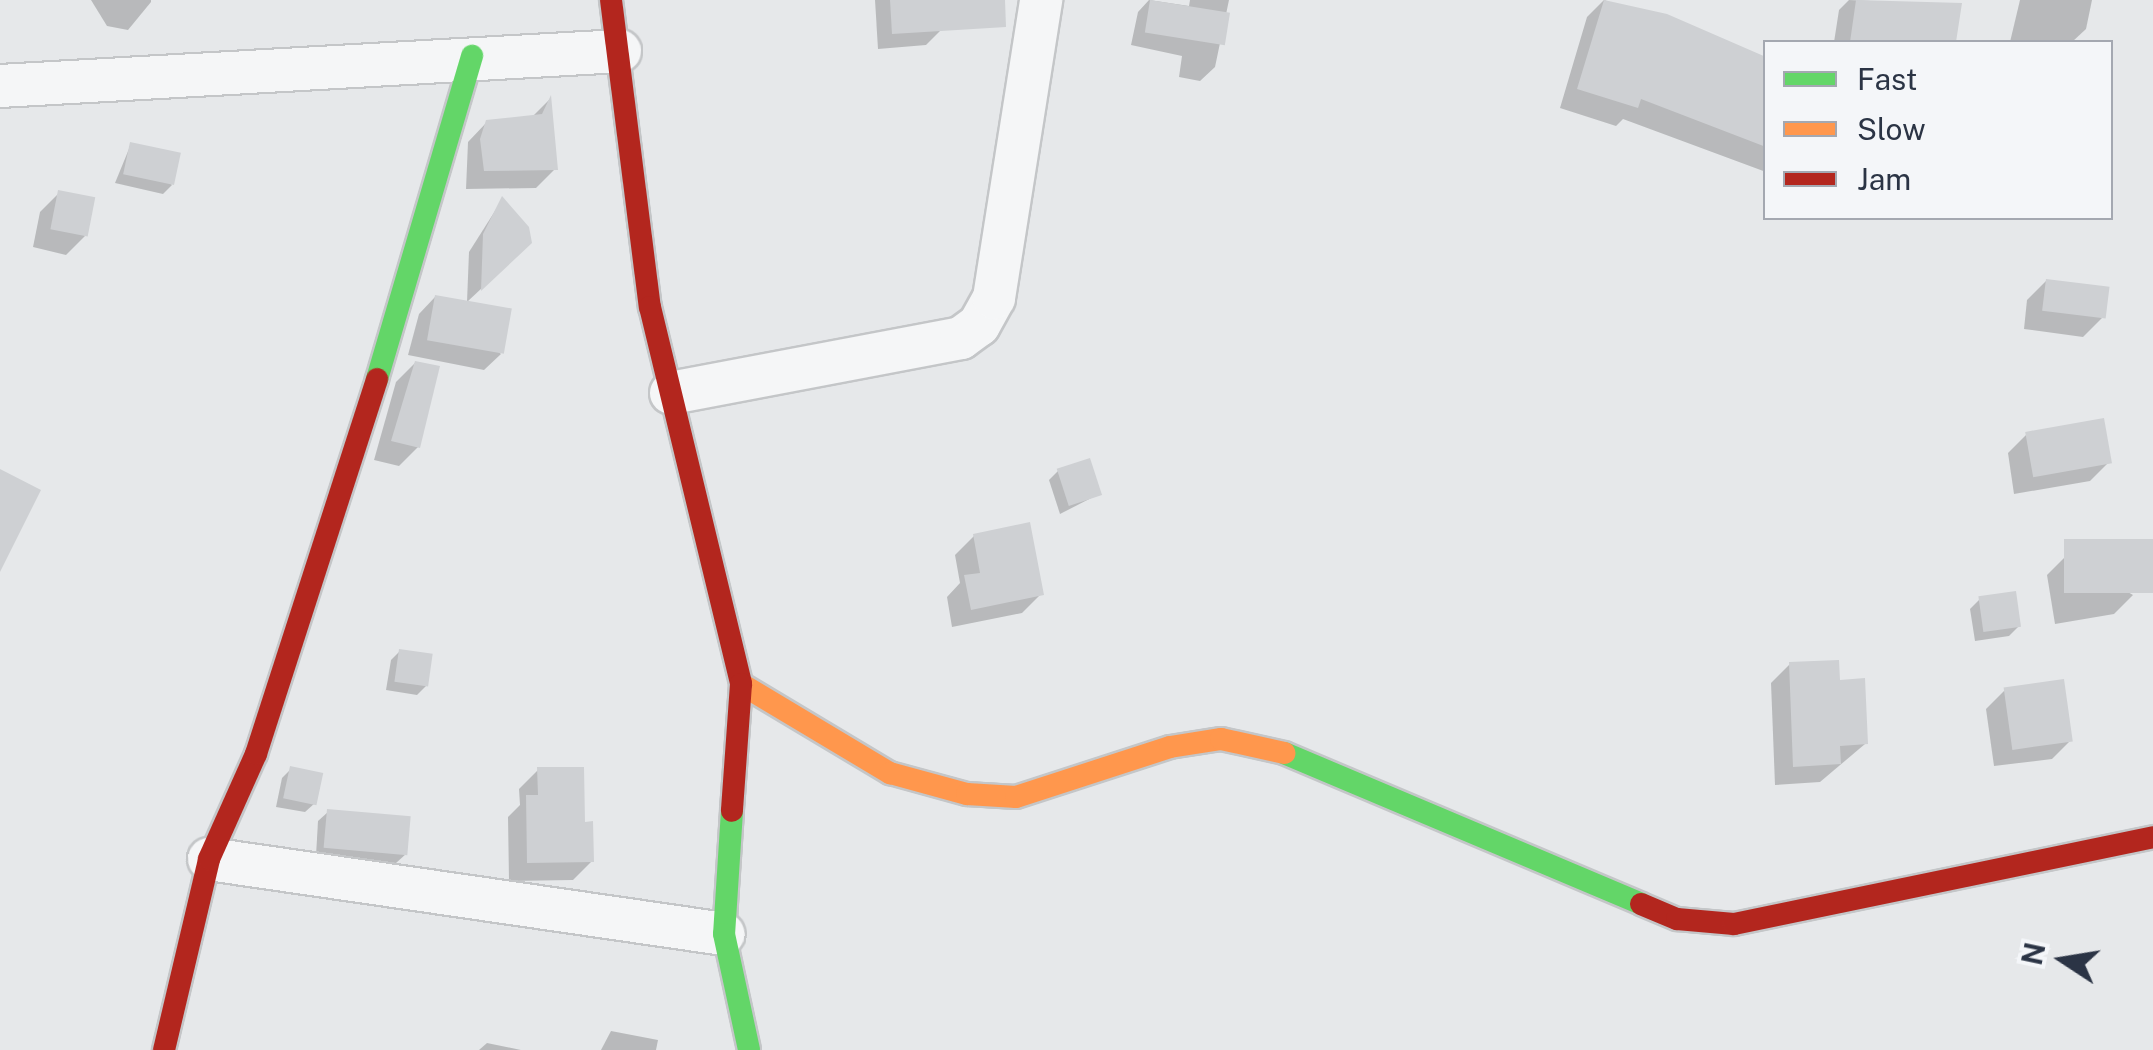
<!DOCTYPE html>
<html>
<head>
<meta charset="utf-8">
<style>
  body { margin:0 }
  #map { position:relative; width:2153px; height:1050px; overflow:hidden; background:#e6e8ea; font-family:"Public Sans",sans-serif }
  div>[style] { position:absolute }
  .shadow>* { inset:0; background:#0003 }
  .building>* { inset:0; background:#ced0d3; transform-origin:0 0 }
  .roads { filter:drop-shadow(2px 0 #c4c6c8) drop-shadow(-2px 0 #c4c6c8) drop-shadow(0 2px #c4c6c8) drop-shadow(0 -2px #c4c6c8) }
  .street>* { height:42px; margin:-21px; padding:0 21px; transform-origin:21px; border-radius:21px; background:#f5f6f7 }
  .fast>* { height:22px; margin:-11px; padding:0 11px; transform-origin:11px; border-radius:11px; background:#63d668 }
  .slow>* { height:22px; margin:-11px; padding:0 11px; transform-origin:11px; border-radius:11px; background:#ff974d }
  .jam>* { height:22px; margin:-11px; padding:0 11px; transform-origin:11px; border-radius:11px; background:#b3261e }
  span { translate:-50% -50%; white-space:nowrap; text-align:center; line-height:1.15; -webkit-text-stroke:8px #f4f6f9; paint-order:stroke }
  .legend { position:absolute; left:1763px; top:40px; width:350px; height:180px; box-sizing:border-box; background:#f4f6f9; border:2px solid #a4a8b1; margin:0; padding:12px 18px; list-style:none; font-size:30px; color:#2b3445 }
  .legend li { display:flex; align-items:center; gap:20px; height:50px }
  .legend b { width:50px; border:2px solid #a4a8b1 }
  .north { position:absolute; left:2013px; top:910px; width:100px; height:100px; -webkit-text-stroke:8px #f4f6f9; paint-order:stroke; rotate:282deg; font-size:28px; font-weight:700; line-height:40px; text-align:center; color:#2b3445 }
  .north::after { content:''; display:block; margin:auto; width:35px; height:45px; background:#2b3445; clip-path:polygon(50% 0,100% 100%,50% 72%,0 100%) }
</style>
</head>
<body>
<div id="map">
  <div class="shadow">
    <div style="clip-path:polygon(91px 0,151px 0,151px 2px,128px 30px,107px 26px)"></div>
    <div style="clip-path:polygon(875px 0,939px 0,941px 30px,926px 45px,878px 49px)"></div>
    <div style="clip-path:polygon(1149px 0,1189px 6px,1190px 0,1229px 0,1215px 67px,1200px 81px,1179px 77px,1182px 56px,1131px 45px,1138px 12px)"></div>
    <div style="clip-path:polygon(1604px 0,1752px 54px,1766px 112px,1766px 172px,1623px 119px,1616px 126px,1560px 108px,1587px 17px)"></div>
    <div style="clip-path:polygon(1849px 0,1959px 5px,1954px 42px,1834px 42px,1839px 10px)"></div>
    <div style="clip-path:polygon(2020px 0,2092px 0,2086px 29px,2072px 42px,2010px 42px)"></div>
    <div style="clip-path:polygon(549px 100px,555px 169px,536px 188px,466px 189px,468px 142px,487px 122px,532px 117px)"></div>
    <div style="clip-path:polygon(131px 144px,172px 185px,163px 194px,115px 183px)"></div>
    <div style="clip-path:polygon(59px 193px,85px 236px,66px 255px,33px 247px,40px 212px)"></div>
    <div style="clip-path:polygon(502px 200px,514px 258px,467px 302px,469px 252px)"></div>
    <div style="clip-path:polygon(2046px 281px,2102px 318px,2083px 337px,2024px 329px,2027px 300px)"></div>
    <div style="clip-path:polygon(435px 297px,501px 354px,484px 370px,408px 355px,419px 314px)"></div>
    <div style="clip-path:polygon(415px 363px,418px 447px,399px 466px,374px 460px,396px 382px)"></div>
    <div style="clip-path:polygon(2027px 434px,2109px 462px,2090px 481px,2014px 494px,2008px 453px)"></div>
    <div style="clip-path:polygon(1058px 471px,1099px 494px,1060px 514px,1049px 480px)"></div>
    <div style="clip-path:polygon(974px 536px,1041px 594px,1022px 613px,952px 627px,947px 597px,960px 583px,955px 555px)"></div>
    <div style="clip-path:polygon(2066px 556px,2133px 595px,2114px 614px,2055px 624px,2047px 575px)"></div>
    <div style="clip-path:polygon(1979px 600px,2018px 627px,2009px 636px,1975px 641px,1970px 609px)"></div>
    <div style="clip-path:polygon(400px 651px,426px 686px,417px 695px,386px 690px,391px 660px)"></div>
    <div style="clip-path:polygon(1790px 664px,1837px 682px,1865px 744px,1820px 782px,1775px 785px,1771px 683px)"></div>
    <div style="clip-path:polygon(2005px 690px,2071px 740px,2052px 759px,1994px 766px,1986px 709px)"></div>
    <div style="clip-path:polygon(291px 769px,315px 803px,305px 812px,276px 807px,282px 778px)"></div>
    <div style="clip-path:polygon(538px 770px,582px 824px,592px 861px,573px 880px,509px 881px,508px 817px,520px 805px,519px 789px)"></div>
    <div style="clip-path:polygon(328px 812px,406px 854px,396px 863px,316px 856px,318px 821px)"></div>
    <div style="clip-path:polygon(611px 1031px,658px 1040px,656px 1050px,601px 1050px)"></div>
    <div style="clip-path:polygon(487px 1043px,521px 1050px,479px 1050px)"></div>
  </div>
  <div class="building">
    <div style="clip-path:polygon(890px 0,1005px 0,1006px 27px,892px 34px)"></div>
    <div style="left:1150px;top:0;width:81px;height:33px;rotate:9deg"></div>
    <div style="clip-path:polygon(1604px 0,1667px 14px,1766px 57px,1766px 147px,1641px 99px,1638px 108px,1577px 89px)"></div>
    <div style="clip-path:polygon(1856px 0,1962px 3px,1956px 42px,1850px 42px)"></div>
    <div style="clip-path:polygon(551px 95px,558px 170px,484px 171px,480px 139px,486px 120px,542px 114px)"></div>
    <div style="left:130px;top:142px;width:52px;height:33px;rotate:12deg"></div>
    <div style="left:58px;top:190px;width:38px;height:40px;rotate:11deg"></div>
    <div style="clip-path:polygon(502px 196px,529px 227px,532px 243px,481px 291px,483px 234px)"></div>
    <div style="left:2046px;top:279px;width:64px;height:32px;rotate:7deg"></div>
    <div style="left:435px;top:295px;width:78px;height:46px;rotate:10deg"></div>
    <div style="clip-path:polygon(415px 361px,440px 366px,420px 448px,391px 441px)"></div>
    <div style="left:2104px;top:418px;width:46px;height:80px;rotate:80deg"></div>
    <div style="left:1090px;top:458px;width:39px;height:35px;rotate:72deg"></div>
    <div style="clip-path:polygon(0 469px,41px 490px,0 572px)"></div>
    <div style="clip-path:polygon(1030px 522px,1044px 595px,971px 610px,964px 575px,980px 573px,973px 534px)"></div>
    <div style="left:2153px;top:539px;width:54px;height:89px;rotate:90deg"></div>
    <div style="left:2016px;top:591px;width:36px;height:38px;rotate:82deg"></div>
    <div style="left:399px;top:649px;width:34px;height:33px;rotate:8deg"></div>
    <div style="clip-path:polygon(1839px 660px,1840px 680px,1865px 678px,1868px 744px,1840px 746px,1841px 764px,1793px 767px,1789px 662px)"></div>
    <div style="left:2064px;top:679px;width:63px;height:61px;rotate:82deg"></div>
    <div style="left:290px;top:766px;width:34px;height:33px;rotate:12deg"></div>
    <div style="clip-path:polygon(537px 767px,584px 767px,585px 822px,593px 821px,594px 862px,527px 863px,526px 795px,538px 795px)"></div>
    <div style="left:327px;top:809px;width:84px;height:39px;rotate:5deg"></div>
  </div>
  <div class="roads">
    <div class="street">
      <div style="left:0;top:86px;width:621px;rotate:-3.23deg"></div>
      <div style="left:671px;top:393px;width:295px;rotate:-10.7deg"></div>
      <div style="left:961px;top:338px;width:22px;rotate:-36deg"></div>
      <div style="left:979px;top:325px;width:31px;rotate:-61deg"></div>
      <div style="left:994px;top:298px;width:302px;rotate:-81deg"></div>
      <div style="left:209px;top:859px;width:520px;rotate:8.29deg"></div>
    </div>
    <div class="fast">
      <div style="left:377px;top:379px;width:337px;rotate:-73.6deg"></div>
      <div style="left:1284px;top:753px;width:388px;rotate:22.9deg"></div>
      <div style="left:732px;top:811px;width:123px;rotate:93.7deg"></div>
      <div style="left:724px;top:934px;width:119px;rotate:77.8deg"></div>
    </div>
    <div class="slow">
      <div style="left:741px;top:684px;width:174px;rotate:30.9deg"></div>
      <div style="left:890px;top:773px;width:80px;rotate:15.3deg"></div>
      <div style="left:967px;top:794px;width:49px;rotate:3.5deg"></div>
      <div style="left:1016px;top:797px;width:162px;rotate:-18deg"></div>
      <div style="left:1170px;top:747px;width:52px;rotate:-8.9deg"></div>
      <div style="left:1221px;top:739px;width:65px;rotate:12.5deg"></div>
    </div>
    <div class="jam">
      <div style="left:611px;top:0;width:309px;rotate:82.8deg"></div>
      <div style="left:650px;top:307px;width:388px;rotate:76.4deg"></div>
      <div style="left:741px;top:684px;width:127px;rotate:94.1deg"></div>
      <div style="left:1641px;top:904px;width:39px;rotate:23deg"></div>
      <div style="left:1677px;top:919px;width:57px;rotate:5deg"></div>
      <div style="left:1734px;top:924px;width:428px;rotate:-11.7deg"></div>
      <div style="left:164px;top:1050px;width:196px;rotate:-76.7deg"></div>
      <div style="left:209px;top:859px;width:115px;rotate:-65.9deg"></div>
      <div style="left:256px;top:754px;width:394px;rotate:-72.1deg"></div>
    </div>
  </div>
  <ul class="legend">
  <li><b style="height:12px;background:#63d668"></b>Fast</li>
  <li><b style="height:12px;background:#ff974d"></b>Slow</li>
  <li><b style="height:12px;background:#b3261e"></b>Jam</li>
  </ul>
  <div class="north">N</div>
</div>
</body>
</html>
